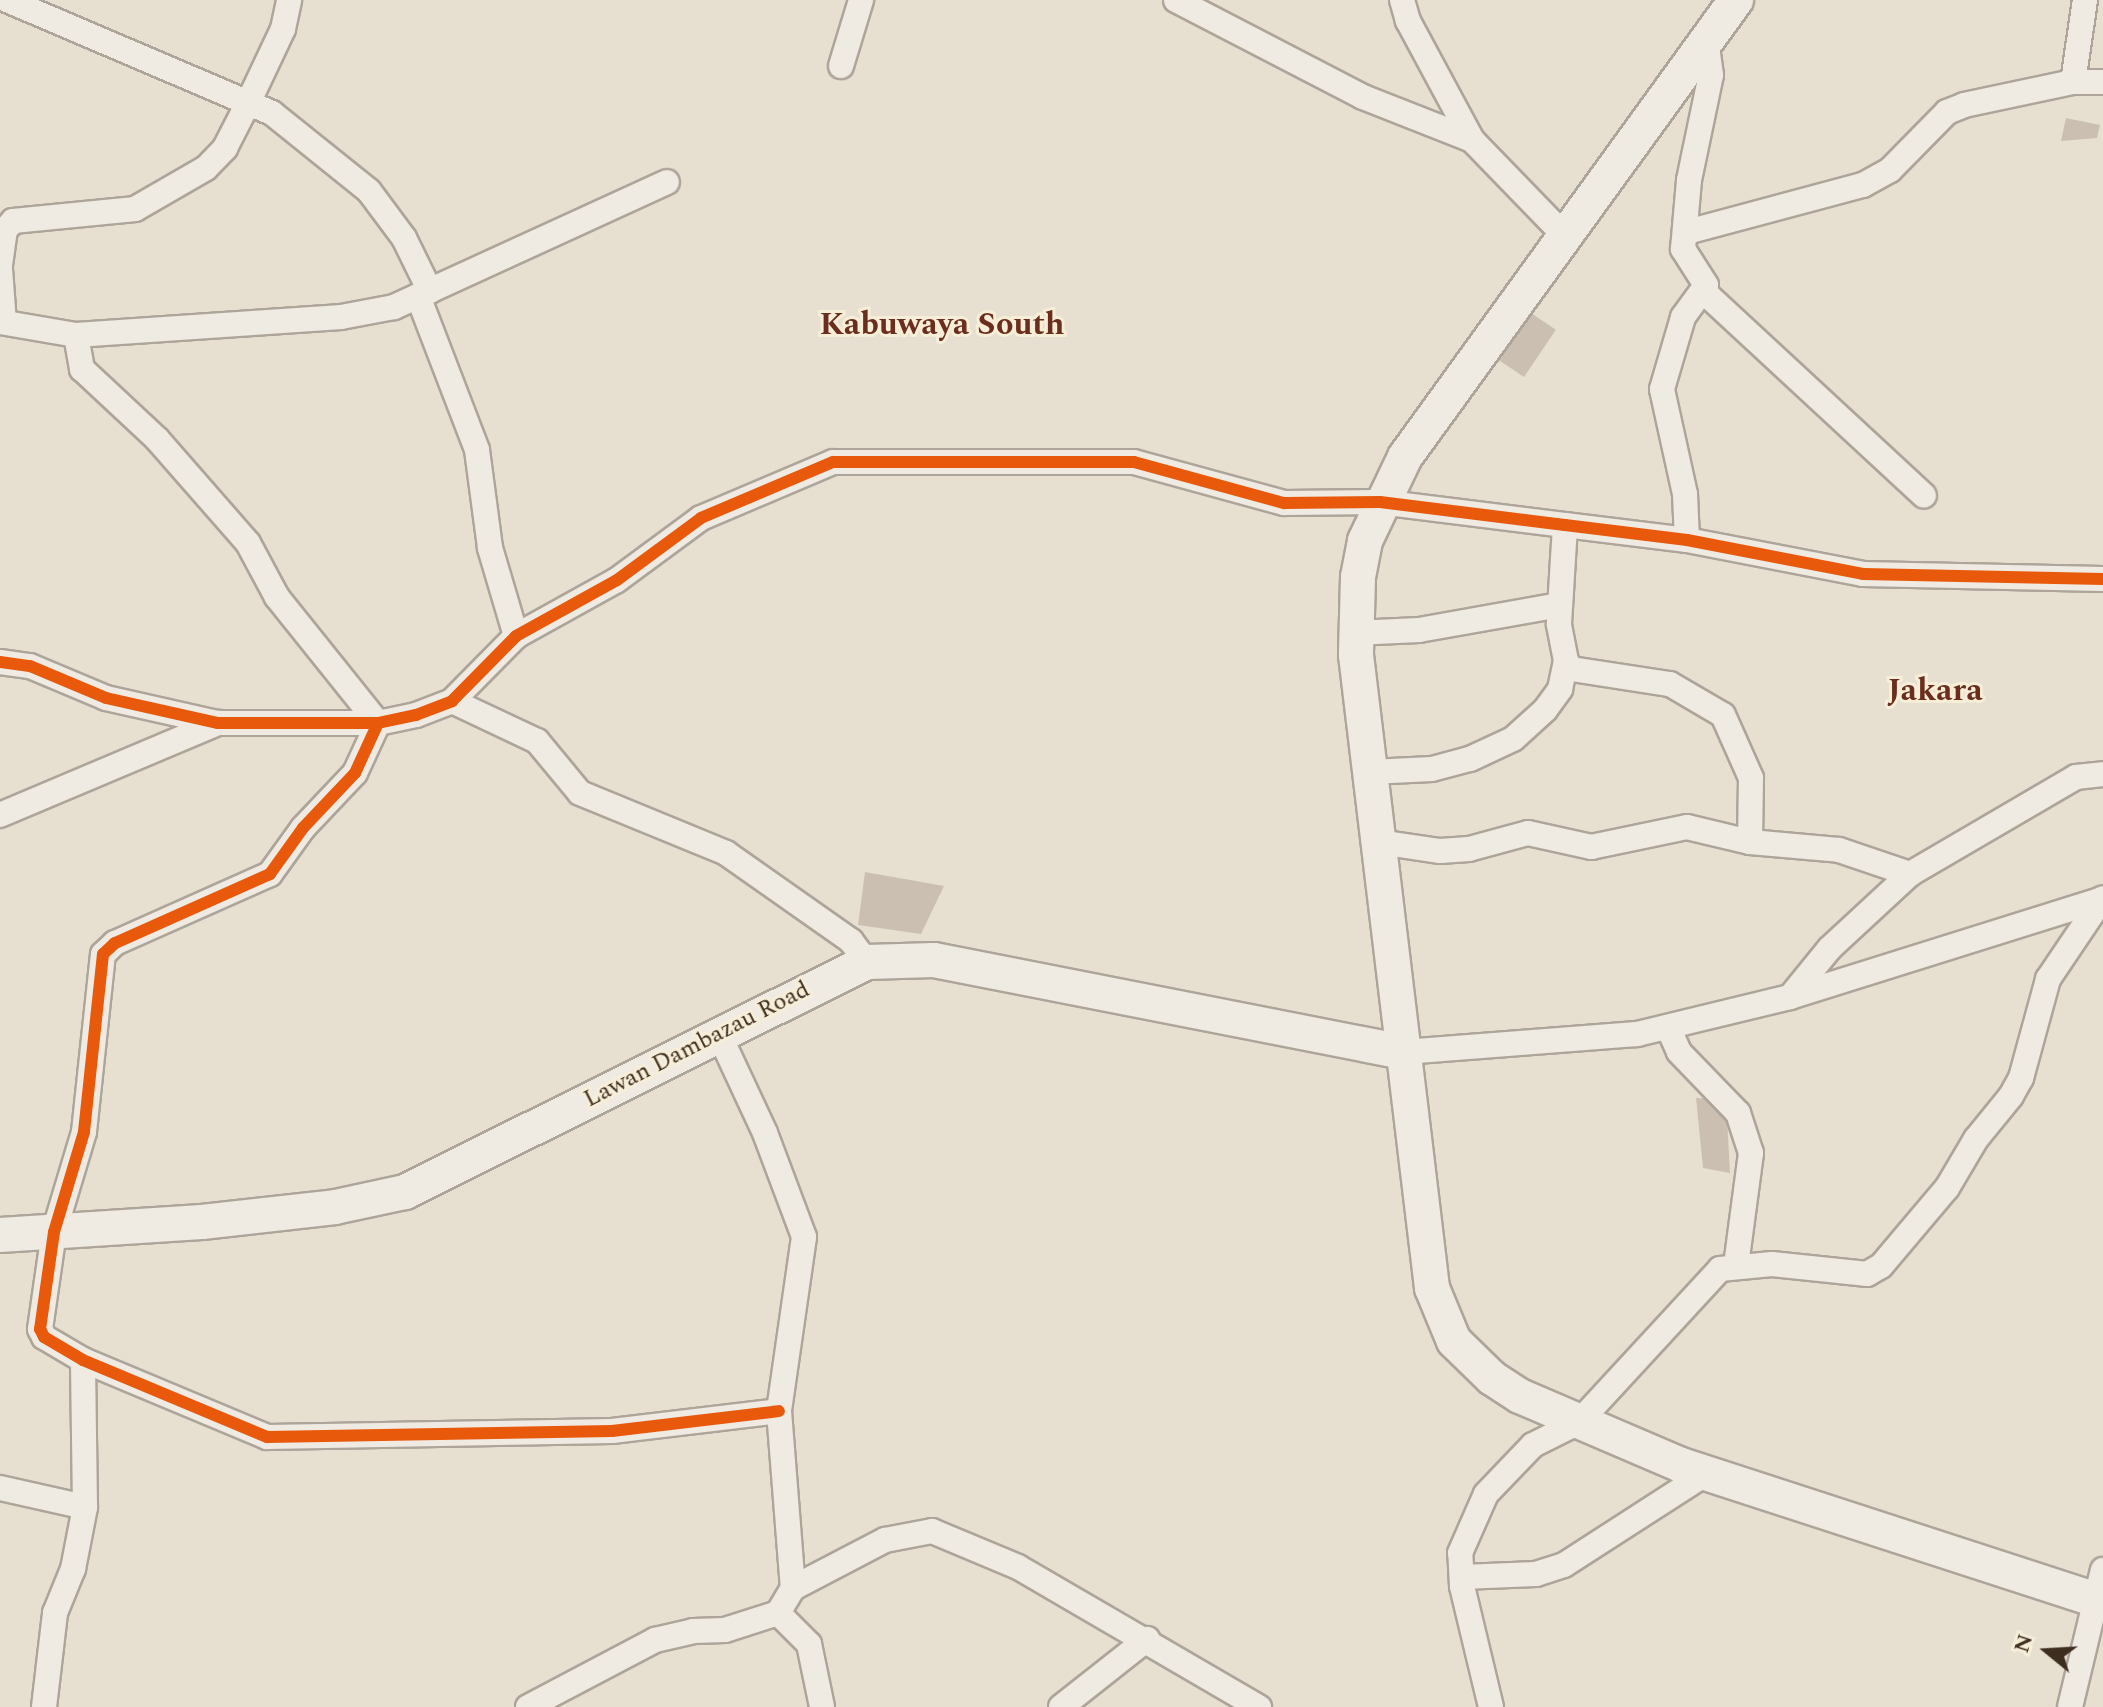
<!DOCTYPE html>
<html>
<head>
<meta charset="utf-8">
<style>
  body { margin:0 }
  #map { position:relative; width:2103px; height:1707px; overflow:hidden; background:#e7e0d1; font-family:Spectral,serif }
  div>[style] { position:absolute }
  .building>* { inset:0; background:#cbbfb2; transform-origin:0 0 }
  .roads { filter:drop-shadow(2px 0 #ada599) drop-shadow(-2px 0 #ada599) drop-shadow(0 2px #ada599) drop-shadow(0 -2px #ada599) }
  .minor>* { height:24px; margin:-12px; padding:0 12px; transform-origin:12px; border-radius:12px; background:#efebe3 }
  .secondary>* { height:34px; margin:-17px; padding:0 17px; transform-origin:17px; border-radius:17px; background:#efebe3 }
  .cycleway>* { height:12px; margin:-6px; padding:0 6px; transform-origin:6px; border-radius:6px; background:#e8590c }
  span { translate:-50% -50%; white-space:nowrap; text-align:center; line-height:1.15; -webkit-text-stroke:6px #f7eed8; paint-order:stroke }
  .street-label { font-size:24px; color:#3d2e20 }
  .district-label { font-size:32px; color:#6b2e1e; font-weight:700 }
  .north { position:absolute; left:2007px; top:1611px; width:80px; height:80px; -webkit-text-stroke:6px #f7eed8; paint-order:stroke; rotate:288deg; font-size:22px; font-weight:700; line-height:32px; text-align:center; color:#3d2e20 }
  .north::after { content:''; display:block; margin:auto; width:28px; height:36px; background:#3d2e20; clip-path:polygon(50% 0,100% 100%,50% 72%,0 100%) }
</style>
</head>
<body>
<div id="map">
  <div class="building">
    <div style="clip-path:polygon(2066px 118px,2100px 125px,2097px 138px,2061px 141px)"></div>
    <div style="left:1531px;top:313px;width:30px;height:57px;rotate:34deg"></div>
    <div style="clip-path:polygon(865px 872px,944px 886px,921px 934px,858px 925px)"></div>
    <div style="clip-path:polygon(1696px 1098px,1726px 1099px,1730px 1173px,1703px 1168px)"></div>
  </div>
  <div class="roads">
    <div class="minor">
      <div style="left:7px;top:0;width:288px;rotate:23.1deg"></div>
      <div style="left:272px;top:113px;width:124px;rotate:38.8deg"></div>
      <div style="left:369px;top:191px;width:59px;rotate:53.3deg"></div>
      <div style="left:404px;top:238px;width:59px;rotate:63.9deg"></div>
      <div style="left:1176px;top:0;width:211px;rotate:27.4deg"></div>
      <div style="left:1363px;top:97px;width:117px;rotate:21.5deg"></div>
      <div style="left:1472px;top:140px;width:132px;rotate:45.9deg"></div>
      <div style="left:1402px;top:0;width:22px;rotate:74deg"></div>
      <div style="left:1408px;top:21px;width:135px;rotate:61.7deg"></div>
      <div style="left:841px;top:66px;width:69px;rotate:-73.1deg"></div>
      <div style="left:2073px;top:82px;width:83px;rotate:-81.7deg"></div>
      <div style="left:1687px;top:232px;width:182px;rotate:-15deg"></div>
      <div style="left:1863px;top:185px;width:31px;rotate:-29deg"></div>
      <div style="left:1890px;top:170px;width:81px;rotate:-45.5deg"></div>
      <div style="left:1947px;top:112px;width:18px;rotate:-22deg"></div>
      <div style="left:1964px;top:105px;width:111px;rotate:-11.9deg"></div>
      <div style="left:2073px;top:82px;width:30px"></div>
      <div style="left:0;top:265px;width:35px;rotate:-82deg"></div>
      <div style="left:5px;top:230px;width:12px;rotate:-48deg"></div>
      <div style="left:13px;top:221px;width:123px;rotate:-5.6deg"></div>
      <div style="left:135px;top:209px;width:82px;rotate:-30deg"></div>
      <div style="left:206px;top:168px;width:28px;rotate:-46deg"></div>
      <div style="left:225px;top:148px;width:51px;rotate:-62.9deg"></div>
      <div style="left:248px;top:103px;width:82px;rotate:-64.7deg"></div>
      <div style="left:283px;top:29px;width:30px;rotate:-78deg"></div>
      <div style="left:0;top:269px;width:53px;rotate:85.7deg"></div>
      <div style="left:1703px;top:291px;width:301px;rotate:42.8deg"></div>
      <div style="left:418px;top:296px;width:165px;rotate:69deg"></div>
      <div style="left:477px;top:450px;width:99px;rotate:82.4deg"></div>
      <div style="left:490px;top:548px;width:92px;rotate:73.5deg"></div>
      <div style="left:0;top:322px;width:77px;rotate:9.7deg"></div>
      <div style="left:76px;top:335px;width:266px;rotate:-3.9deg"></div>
      <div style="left:341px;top:317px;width:54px;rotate:-10.7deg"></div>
      <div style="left:394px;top:307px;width:300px;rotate:-24.6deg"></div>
      <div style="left:76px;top:335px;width:35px;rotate:80deg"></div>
      <div style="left:82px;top:369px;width:103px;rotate:43deg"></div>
      <div style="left:157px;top:439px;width:138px;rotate:48.8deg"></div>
      <div style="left:248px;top:543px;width:61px;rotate:61.8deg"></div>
      <div style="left:277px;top:597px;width:161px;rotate:51.3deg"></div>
      <div style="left:1687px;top:540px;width:46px;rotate:-92.5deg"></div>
      <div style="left:1685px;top:494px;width:107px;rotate:-102.4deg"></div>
      <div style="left:1662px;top:389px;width:75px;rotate:-73.7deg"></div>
      <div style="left:1683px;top:317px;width:39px;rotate:-54deg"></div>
      <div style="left:1706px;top:285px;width:43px;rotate:-122.6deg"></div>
      <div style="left:1683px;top:249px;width:69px;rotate:-85deg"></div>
      <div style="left:1689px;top:180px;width:107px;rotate:-78.2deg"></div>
      <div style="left:1711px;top:75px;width:35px;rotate:-98deg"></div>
      <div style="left:1354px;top:633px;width:65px;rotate:-2.6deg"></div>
      <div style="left:1419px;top:630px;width:142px;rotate:-10.1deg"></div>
      <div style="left:0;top:662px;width:30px;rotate:8deg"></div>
      <div style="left:30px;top:666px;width:82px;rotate:22.8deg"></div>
      <div style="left:106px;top:698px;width:115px;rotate:12.6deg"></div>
      <div style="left:218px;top:723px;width:160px"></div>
      <div style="left:378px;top:723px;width:39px;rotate:-12deg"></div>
      <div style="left:416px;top:715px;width:39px;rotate:-21deg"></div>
      <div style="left:452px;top:701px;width:91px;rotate:-45.4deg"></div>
      <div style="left:516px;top:636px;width:115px;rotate:-29deg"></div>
      <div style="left:617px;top:580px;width:104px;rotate:-36.4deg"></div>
      <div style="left:701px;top:518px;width:143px;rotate:-23deg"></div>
      <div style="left:833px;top:462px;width:301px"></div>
      <div style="left:1134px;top:462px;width:156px;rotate:15.3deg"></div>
      <div style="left:1284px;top:503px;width:96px;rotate:-0.6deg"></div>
      <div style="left:1380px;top:502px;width:186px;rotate:7.1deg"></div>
      <div style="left:1565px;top:525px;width:123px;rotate:7deg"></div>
      <div style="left:1687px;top:540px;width:179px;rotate:10.9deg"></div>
      <div style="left:1863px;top:574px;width:240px;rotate:1.2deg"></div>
      <div style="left:1565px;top:668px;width:106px;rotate:8.7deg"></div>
      <div style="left:1670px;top:684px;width:61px;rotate:30.3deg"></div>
      <div style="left:1723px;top:715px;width:69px;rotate:66deg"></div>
      <div style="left:1751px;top:778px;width:64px;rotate:90.9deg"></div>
      <div style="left:452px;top:701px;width:94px;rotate:25.2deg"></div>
      <div style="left:537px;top:741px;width:67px;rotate:50.4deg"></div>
      <div style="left:580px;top:793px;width:158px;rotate:22.3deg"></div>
      <div style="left:726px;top:853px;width:153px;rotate:35.1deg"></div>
      <div style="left:851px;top:941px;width:26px;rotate:53deg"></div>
      <div style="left:378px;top:723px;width:55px;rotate:114.7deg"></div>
      <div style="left:355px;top:773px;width:76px;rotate:133.4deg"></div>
      <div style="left:303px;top:828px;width:57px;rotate:125.7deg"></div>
      <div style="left:270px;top:874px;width:170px;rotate:156deg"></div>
      <div style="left:115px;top:943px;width:16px;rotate:137deg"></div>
      <div style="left:103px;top:954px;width:179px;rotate:96.1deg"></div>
      <div style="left:84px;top:1132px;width:104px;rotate:106.7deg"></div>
      <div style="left:54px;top:1232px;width:98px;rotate:98.2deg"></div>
      <div style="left:40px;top:1329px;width:9px;rotate:63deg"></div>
      <div style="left:44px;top:1337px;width:45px;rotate:30.5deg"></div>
      <div style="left:83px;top:1360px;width:199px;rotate:22.7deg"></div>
      <div style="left:267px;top:1437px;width:345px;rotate:-1deg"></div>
      <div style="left:612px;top:1431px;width:168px;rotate:-6.8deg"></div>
      <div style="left:1370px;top:772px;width:62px;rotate:-2.8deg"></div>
      <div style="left:1432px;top:769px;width:39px;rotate:-15deg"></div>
      <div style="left:1470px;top:759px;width:47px;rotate:-24.9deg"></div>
      <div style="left:1513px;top:739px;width:43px;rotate:-42.2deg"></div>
      <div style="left:1545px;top:710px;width:26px;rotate:-54deg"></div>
      <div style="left:1560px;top:689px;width:29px;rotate:-78deg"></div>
      <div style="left:1566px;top:661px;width:38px;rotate:-101deg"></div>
      <div style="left:1559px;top:624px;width:99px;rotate:-86.5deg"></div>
      <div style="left:0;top:815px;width:237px;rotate:-22.9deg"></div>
      <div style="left:1379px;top:842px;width:62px;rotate:8.4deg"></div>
      <div style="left:1440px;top:851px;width:29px;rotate:-4deg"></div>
      <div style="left:1469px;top:849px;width:61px;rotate:-15.2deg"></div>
      <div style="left:1528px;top:833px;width:65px;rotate:12.5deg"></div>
      <div style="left:1591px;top:847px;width:98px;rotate:-11.8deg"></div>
      <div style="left:1687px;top:827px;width:65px;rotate:13.4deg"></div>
      <div style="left:1750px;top:842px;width:89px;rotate:5.1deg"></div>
      <div style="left:1839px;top:850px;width:75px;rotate:18.7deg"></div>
      <div style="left:1790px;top:997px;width:63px;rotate:-50.8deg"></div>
      <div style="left:1830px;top:948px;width:109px;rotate:-42.8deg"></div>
      <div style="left:1910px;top:874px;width:192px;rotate:-30.3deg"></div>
      <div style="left:2076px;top:777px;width:27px;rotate:-6deg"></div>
      <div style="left:1668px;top:1027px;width:27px;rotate:66deg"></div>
      <div style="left:1679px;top:1052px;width:85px;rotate:46deg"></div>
      <div style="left:1738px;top:1113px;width:42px;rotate:72deg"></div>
      <div style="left:1751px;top:1153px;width:113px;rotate:97.6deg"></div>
      <div style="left:718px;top:1032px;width:111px;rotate:65deg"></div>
      <div style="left:765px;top:1133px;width:111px;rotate:69.4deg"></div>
      <div style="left:804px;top:1237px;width:176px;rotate:98.2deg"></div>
      <div style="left:779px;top:1411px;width:178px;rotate:85.5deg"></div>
      <div style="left:793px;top:1588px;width:29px;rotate:121deg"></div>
      <div style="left:778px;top:1613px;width:44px;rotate:45deg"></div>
      <div style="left:809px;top:1644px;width:64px;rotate:78.3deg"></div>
      <div style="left:1403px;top:1052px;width:235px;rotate:-4.4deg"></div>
      <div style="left:1637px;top:1034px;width:157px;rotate:-13.6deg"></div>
      <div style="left:1790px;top:997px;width:328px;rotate:-17.4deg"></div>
      <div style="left:0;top:1488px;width:87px;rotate:12.6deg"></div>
      <div style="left:1462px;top:1577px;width:74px;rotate:-2.3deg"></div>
      <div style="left:1536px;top:1574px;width:29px;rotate:-18deg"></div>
      <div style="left:1564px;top:1565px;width:170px;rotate:-32.8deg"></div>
      <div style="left:793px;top:1588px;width:104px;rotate:-27.6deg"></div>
      <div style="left:885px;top:1540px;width:48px;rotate:-10.8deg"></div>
      <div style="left:932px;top:1531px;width:93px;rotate:22.7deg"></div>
      <div style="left:1018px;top:1567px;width:279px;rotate:30.2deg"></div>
      <div style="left:44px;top:1707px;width:95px;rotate:-83.3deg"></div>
      <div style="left:55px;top:1613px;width:48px;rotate:-67.8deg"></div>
      <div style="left:73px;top:1569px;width:63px;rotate:-79deg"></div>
      <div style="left:85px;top:1507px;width:147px;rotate:-90.8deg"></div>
      <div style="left:528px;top:1707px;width:144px;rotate:-27.8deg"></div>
      <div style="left:655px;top:1640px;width:39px;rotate:-13deg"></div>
      <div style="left:693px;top:1631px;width:32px;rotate:-2deg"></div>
      <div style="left:725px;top:1630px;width:56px;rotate:-17.8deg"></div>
      <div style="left:1061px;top:1707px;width:110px;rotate:-38.3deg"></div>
      <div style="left:1491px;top:1707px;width:124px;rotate:-103.5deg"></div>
      <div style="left:1462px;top:1586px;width:33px;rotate:-93deg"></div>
      <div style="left:1460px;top:1553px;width:64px;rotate:-66.2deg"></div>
      <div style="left:1486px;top:1494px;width:68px;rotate:-46.2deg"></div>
      <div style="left:1533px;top:1445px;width:51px;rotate:-26.6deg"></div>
      <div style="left:1579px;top:1422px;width:208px;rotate:-47.3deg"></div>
      <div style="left:1720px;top:1269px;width:52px;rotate:-5.5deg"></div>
      <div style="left:1772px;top:1264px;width:96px;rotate:6deg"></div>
      <div style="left:1867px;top:1274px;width:16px;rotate:-30deg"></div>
      <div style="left:1881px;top:1266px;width:102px;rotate:-49.8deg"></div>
      <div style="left:1947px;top:1188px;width:57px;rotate:-59.4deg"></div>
      <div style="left:1976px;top:1139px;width:55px;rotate:-50.9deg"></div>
      <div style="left:2011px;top:1096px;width:21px;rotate:-61deg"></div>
      <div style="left:2021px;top:1078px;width:103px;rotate:-74.7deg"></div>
      <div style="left:2048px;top:979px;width:97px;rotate:-56deg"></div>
      <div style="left:2070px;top:1707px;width:141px;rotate:-76.5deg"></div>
    </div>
    <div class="secondary">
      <div style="left:1736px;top:0;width:564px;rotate:125.92deg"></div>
      <div style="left:1405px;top:457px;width:93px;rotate:115.5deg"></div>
      <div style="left:1365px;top:541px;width:37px;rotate:101deg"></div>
      <div style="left:1358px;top:577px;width:78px;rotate:91.5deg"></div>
      <div style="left:1356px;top:655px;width:638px;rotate:83.15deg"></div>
      <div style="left:1432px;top:1288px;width:57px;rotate:67.5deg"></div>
      <div style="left:1454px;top:1341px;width:53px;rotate:44.2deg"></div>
      <div style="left:1492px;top:1378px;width:33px;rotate:33deg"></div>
      <div style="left:1520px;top:1396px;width:175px;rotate:23.2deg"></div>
      <div style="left:1681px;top:1465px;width:444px;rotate:18deg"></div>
      <div style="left:0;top:1235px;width:202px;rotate:-3.7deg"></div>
      <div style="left:202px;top:1222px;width:134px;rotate:-6.4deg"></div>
      <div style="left:335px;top:1207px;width:72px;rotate:-12.1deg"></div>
      <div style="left:405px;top:1192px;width:516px;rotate:-26.47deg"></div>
      <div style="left:867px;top:962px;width:67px;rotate:-1.7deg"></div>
      <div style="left:934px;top:960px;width:478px;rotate:11.1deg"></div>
    </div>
  </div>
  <div class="cycleway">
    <div style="left:0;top:662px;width:30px;rotate:8deg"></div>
    <div style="left:30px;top:666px;width:82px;rotate:22.8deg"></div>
    <div style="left:106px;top:698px;width:115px;rotate:12.6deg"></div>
    <div style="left:218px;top:723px;width:160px"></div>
    <div style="left:378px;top:723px;width:39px;rotate:-12deg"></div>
    <div style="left:416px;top:715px;width:39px;rotate:-21deg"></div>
    <div style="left:452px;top:701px;width:91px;rotate:-45.4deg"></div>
    <div style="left:516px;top:636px;width:115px;rotate:-29deg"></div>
    <div style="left:617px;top:580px;width:104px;rotate:-36.4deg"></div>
    <div style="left:701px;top:518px;width:143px;rotate:-23deg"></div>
    <div style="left:833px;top:462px;width:301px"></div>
    <div style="left:1134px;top:462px;width:156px;rotate:15.3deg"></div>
    <div style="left:1284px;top:503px;width:96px;rotate:-0.6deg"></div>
    <div style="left:1380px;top:502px;width:186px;rotate:7.1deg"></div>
    <div style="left:1565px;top:525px;width:123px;rotate:7deg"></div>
    <div style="left:1687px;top:540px;width:179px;rotate:10.9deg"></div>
    <div style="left:1863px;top:574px;width:240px;rotate:1.2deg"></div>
    <div style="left:378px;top:723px;width:55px;rotate:114.7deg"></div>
    <div style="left:355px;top:773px;width:76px;rotate:133.4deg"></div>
    <div style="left:303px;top:828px;width:57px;rotate:125.7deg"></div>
    <div style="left:270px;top:874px;width:170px;rotate:156deg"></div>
    <div style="left:115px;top:943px;width:16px;rotate:137deg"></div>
    <div style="left:103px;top:954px;width:179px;rotate:96.1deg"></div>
    <div style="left:84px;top:1132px;width:104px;rotate:106.7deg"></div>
    <div style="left:54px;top:1232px;width:98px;rotate:98.2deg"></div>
    <div style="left:40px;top:1329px;width:9px;rotate:63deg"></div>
    <div style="left:44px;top:1337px;width:45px;rotate:30.5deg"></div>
    <div style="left:83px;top:1360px;width:199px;rotate:22.7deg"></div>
    <div style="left:267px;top:1437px;width:345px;rotate:-1deg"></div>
    <div style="left:612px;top:1431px;width:168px;rotate:-6.8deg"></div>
  </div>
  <div class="street-label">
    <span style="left:697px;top:1045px;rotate:-27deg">Lawan Dambazau Road</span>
  </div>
  <div class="district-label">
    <span style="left:942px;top:325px">Kabuwaya South</span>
    <span style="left:1935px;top:691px">Jakara</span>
  </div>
  <div class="north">N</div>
</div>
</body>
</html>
